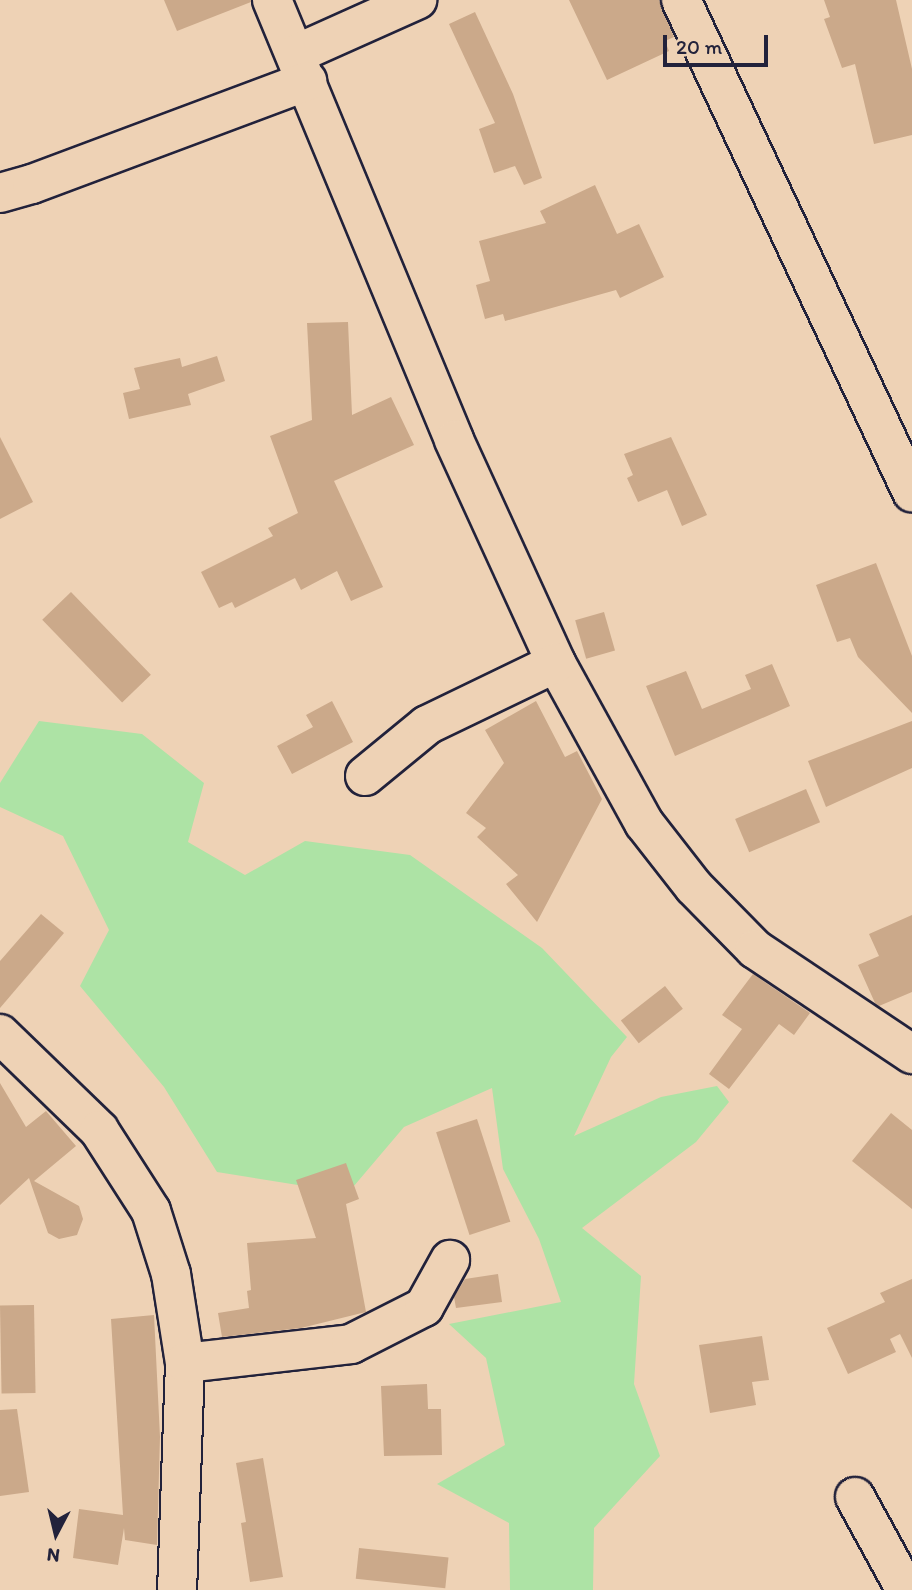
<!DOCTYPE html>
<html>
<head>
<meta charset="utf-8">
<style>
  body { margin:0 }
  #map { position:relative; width:912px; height:1590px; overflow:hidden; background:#eed2b5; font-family:Itim,sans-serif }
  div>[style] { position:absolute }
  .green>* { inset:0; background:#ade3a5 }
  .building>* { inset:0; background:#cba98a; transform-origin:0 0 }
  .roads { filter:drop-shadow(2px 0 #22223b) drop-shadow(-2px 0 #22223b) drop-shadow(0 2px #22223b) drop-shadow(0 -2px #22223b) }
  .minor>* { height:38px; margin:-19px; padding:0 19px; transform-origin:19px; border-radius:19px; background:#eed2b5 }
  span { translate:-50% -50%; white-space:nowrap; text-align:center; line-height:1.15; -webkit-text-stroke:5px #eed2b5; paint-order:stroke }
  .north { position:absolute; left:21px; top:1499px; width:70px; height:70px; -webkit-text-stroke:5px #eed2b5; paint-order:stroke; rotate:187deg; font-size:19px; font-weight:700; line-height:28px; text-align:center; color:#22223b }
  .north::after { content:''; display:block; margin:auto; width:24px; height:32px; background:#22223b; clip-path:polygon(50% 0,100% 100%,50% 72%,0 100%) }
  .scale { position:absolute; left:663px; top:35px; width:105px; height:32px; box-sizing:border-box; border:4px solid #22223b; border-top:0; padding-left:9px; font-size:21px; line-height:24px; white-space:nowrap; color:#22223b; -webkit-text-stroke:5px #eed2b5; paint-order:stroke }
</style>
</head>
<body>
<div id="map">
  <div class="green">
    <div style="clip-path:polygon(39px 721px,142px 734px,204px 783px,188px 842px,245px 875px,305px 841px,410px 855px,542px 948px,627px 1037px,611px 1057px,574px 1136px,661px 1097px,717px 1086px,729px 1102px,696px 1142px,582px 1228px,641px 1276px,634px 1384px,660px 1456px,594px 1528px,593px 1590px,510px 1590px,509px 1523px,437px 1484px,505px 1445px,486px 1358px,449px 1324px,561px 1302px,539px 1239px,503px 1169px,492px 1088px,404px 1127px,348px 1193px,217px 1172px,164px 1087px,80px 986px,109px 930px,63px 836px,0 807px,0 783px)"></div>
  </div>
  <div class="building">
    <div style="clip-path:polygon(164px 0,251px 0,251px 2px,177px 31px)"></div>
    <div style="clip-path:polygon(569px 0,659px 0,674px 37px,665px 41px,669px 51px,607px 80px)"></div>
    <div style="clip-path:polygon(824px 0,896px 0,912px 69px,912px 135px,874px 144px,855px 64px,842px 68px,824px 19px,830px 17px)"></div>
    <div style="clip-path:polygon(475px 12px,513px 94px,542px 178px,524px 185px,515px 166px,494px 173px,479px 129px,495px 123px,449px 24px)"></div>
    <div style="clip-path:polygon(595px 185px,617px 234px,639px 224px,664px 277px,620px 298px,616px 290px,505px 321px,503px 314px,485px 319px,476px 285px,490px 281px,479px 241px,546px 223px,540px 211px)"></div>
    <div style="clip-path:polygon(348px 322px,352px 415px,391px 397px,414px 445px,334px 481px,383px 587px,351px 601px,337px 571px,301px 590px,295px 578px,235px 608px,232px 602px,219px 608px,201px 572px,273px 536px,268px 528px,298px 513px,270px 436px,312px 420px,307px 323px)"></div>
    <div style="clip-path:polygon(217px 356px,225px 381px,188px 394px,191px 405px,129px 419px,123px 393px,140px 389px,134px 368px,180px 358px,182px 367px)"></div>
    <div style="clip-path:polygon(0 437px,33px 502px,0 519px)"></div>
    <div style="clip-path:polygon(671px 437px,707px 515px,682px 526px,667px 490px,638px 502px,627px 478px,633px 475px,624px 454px)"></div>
    <div style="clip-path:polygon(876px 563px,912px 656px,912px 713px,858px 657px,850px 638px,837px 642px,816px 585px)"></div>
    <div style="left:71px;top:592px;width:115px;height:40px;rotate:46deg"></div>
    <div style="left:604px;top:612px;width:40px;height:30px;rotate:74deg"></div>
    <div style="clip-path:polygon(772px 664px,790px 706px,675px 756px,646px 686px,686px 671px,702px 709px,751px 689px,745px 675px)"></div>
    <div style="clip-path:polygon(332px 701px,353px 742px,292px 774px,277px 746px,313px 727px,306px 715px)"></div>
    <div style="clip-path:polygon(536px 701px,565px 757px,577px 751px,602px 799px,537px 922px,506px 884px,518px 875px,477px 837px,486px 828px,466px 813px,504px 763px,485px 730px)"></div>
    <div style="clip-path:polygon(912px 721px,912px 768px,826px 807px,808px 761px)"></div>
    <div style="left:806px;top:789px;width:36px;height:77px;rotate:67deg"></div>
    <div style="clip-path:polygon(41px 914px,64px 933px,0 1008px,0 961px)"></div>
    <div style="clip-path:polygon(912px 915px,912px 992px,879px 1006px,875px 1003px,858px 965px,879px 956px,869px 934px)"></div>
    <div style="clip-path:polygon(753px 974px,810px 1013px,794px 1035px,779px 1024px,729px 1089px,709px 1074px,742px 1029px,722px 1015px)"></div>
    <div style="left:665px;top:986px;width:29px;height:56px;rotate:52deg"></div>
    <div style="clip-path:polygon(0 1083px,26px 1127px,46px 1111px,76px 1146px,34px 1181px,79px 1206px,83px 1219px,77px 1235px,59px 1239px,48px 1233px,29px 1178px,0 1205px)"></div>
    <div style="clip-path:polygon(891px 1113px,912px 1130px,912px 1209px,852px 1161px)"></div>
    <div style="left:477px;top:1119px;width:108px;height:43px;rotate:72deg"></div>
    <div style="clip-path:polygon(346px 1163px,359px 1199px,346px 1204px,366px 1312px,301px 1328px,222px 1337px,218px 1313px,249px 1308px,247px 1291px,251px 1290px,247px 1243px,316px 1238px,296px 1180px)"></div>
    <div style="clip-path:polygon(498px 1274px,502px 1302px,456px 1308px,454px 1297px,465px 1279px)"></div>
    <div style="clip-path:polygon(912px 1279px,912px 1358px,900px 1334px,890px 1339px,896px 1352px,848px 1374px,827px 1328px,885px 1302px,880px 1293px)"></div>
    <div style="left:34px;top:1305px;width:88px;height:34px;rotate:89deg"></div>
    <div style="clip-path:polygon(154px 1315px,160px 1437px,157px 1545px,125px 1540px,124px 1528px,118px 1565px,73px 1558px,79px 1509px,123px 1515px,111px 1319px)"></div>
    <div style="clip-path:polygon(762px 1336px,769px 1380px,752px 1382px,756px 1405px,710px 1413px,699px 1345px)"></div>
    <div style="clip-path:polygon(427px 1384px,428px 1409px,441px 1409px,442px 1455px,384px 1456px,381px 1386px)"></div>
    <div style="clip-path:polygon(17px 1409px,29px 1492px,0 1496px,0 1410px)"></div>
    <div style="clip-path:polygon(263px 1458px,283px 1577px,250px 1582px,241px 1523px,246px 1522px,236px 1463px)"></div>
    <div style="left:359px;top:1548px;width:90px;height:31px;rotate:6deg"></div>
  </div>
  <div class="roads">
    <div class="minor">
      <div style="left:272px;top:0;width:476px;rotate:67.5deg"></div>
      <div style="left:454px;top:440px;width:245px;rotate:65.4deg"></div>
      <div style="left:556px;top:663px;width:183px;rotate:61.2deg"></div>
      <div style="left:644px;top:823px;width:81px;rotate:52deg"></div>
      <div style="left:694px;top:887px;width:87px;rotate:45.5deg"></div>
      <div style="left:755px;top:949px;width:189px;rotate:33.8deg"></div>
      <div style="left:681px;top:0;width:544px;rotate:64.85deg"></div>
      <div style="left:296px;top:54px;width:133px;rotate:-24.1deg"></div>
      <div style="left:0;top:193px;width:33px;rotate:-16deg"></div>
      <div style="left:32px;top:184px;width:294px;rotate:-20.5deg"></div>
      <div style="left:365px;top:776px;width:80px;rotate:-39.4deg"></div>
      <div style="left:427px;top:725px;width:143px;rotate:-25.7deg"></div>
      <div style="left:0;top:1034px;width:138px;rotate:44.1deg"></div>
      <div style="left:99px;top:1130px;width:96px;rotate:57.3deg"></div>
      <div style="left:151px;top:1211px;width:66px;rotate:72.4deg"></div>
      <div style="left:171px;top:1274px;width:90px;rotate:81.1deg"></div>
      <div style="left:185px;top:1363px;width:227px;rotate:92deg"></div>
      <div style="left:185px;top:1363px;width:167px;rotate:-6.5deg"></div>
      <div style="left:351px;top:1344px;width:82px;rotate:-26.9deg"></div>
      <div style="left:424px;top:1307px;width:54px;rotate:-61deg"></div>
      <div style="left:855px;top:1497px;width:106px;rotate:61.3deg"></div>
    </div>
  </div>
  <div class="north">N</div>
  <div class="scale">20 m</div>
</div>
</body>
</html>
